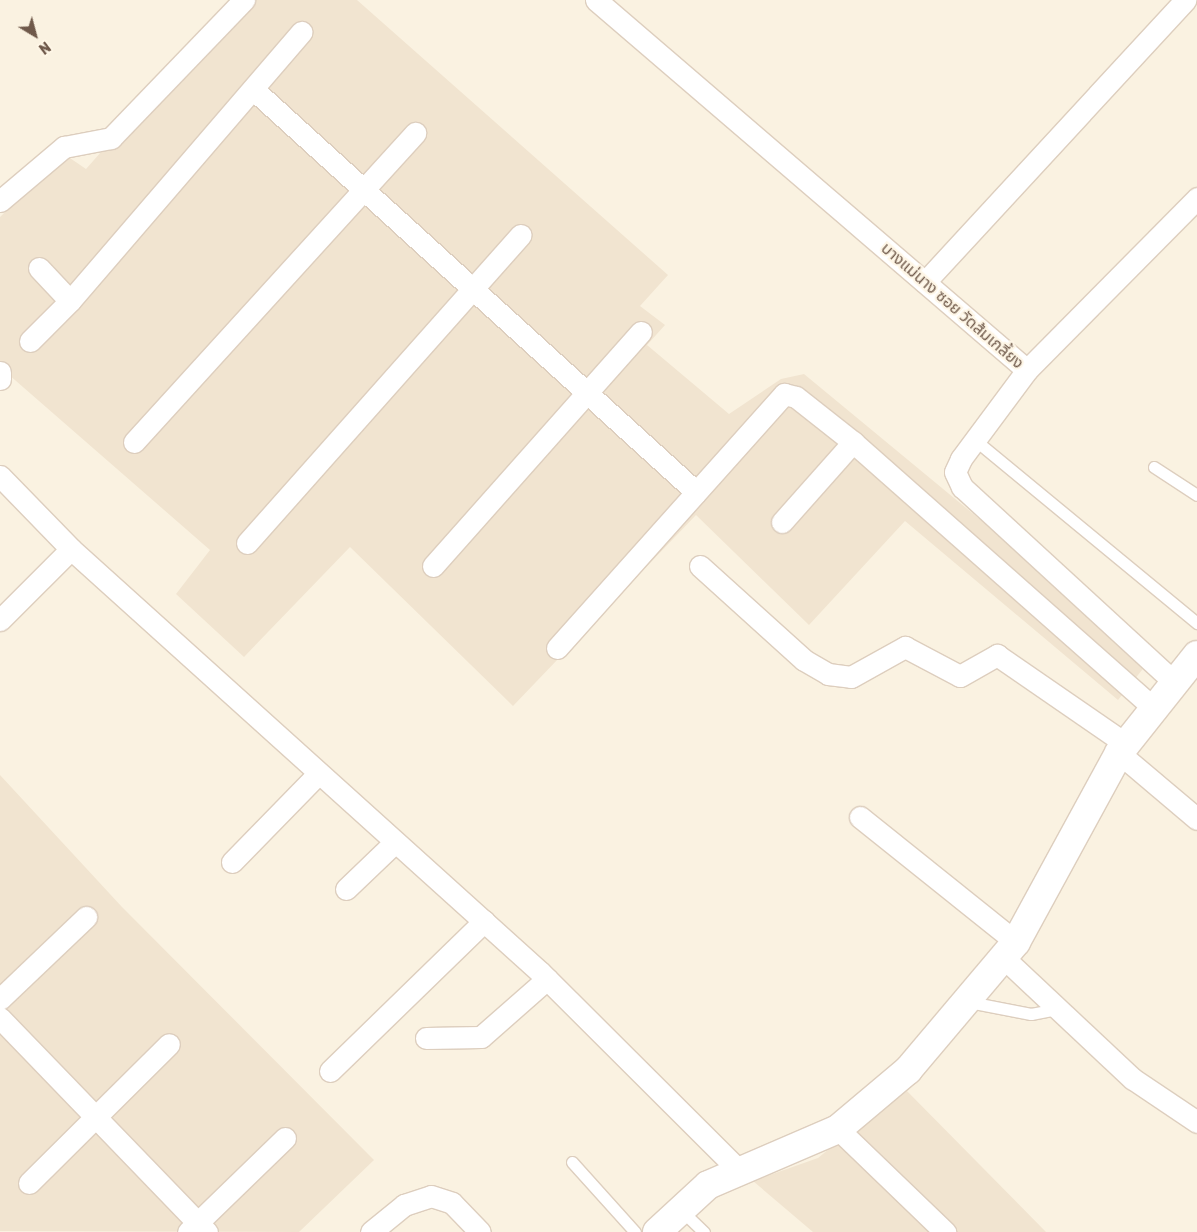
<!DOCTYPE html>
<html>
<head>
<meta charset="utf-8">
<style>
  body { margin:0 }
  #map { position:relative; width:1197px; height:1232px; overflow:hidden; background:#faf2e1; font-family:Rubik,"Noto Sans Thai",sans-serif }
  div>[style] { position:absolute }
  .residential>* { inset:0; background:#f1e4d0 }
  .roads { filter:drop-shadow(1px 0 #ddcebe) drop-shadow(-1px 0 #ddcebe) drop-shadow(0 1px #ddcebe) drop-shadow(0 -1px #ddcebe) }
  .service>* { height:11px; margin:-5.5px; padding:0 5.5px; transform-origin:5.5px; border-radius:5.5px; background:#fff }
  .minor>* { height:21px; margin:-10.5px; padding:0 10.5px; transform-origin:10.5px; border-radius:10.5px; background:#fff }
  .tertiary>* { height:28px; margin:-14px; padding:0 14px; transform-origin:14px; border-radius:14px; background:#fff }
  span { translate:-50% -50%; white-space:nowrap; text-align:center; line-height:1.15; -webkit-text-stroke:4.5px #fef6e6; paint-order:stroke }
  .street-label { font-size:16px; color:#6f594a }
  .north { position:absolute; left:10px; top:10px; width:50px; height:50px; -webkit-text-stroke:4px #fef6e6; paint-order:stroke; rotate:143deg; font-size:14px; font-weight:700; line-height:20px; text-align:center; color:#6f594a }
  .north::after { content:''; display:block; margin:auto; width:18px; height:22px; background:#6f594a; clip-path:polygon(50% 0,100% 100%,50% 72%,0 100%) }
</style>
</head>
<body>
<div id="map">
  <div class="residential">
    <div style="clip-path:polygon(256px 0,357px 0,668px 275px,640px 306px,665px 325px,647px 345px,729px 414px,781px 379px,804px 374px,1150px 660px,1118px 700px,905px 521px,809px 625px,696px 515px,513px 706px,350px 547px,244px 657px,176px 594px,210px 550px,0 367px,0 217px,64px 154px,86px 169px,179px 64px,210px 46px)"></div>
    <div style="clip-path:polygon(0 775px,122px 907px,374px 1160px,299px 1232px,0 1231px)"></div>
    <div style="clip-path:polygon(904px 1088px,1046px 1232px,813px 1232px,753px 1181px,818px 1158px)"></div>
  </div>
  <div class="roads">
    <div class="service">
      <div style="left:975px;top:440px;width:288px;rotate:39.5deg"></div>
      <div style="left:1154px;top:467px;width:51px;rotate:33.1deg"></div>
      <div style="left:969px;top:1002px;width:63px;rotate:11deg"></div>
      <div style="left:1031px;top:1014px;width:26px;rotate:-11deg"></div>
      <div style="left:572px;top:1162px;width:94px;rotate:48deg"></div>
      <div style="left:681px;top:1210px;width:32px;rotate:44deg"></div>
    </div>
    <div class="minor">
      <div style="left:596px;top:0;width:568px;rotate:40.65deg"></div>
      <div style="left:1027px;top:370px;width:111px;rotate:126.6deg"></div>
      <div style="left:961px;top:459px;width:14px;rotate:115deg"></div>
      <div style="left:955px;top:472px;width:17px;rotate:65deg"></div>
      <div style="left:962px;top:487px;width:291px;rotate:42.6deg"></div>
      <div style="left:253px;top:89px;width:599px;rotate:42.29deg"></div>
      <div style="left:0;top:201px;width:84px;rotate:-40.2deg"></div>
      <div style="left:64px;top:147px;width:48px;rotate:-10.8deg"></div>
      <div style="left:111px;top:138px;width:192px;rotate:-46.1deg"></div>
      <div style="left:39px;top:268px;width:45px;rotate:46.8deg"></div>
      <div style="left:925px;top:282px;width:384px;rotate:-47.3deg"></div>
      <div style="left:30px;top:341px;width:57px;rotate:-45deg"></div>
      <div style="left:70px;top:301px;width:355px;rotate:-49.3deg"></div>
      <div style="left:1027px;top:370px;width:242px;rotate:-45.3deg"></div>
      <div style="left:0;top:372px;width:7px;rotate:90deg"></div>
      <div style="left:134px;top:442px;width:418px;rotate:-47.7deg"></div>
      <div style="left:0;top:476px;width:102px;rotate:45.8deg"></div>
      <div style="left:71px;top:549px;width:632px;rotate:42.05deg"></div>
      <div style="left:540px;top:972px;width:279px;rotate:44.9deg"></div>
      <div style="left:782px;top:522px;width:107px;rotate:-48.4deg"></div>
      <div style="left:247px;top:543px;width:412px;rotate:-48.4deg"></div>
      <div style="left:433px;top:566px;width:313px;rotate:-48.4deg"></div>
      <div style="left:700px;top:566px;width:140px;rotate:42.1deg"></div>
      <div style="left:804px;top:660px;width:28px;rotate:30deg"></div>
      <div style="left:828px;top:674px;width:23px;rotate:7deg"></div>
      <div style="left:851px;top:677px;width:62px;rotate:-29.1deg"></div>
      <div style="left:905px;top:647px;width:62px;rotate:27.8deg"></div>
      <div style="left:960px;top:676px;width:43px;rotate:-29.6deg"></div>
      <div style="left:997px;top:655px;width:157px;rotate:34.6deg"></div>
      <div style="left:0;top:620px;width:100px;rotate:-45deg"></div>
      <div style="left:557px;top:648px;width:341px;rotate:-48.2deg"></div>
      <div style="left:784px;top:394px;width:12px;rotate:14deg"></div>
      <div style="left:796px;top:397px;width:73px;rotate:38.3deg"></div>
      <div style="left:853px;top:442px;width:403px;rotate:41.5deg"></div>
      <div style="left:1119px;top:753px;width:102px;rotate:40.2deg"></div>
      <div style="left:860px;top:817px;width:200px;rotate:38.7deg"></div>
      <div style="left:232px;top:862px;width:123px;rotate:-45.7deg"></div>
      <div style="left:346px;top:889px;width:66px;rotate:-43.8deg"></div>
      <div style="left:1005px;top:959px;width:175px;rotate:43.2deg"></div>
      <div style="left:1133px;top:1079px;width:77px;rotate:33.9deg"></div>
      <div style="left:0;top:999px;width:119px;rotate:-43.6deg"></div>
      <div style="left:0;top:1018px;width:298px;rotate:46deg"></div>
      <div style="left:426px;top:1038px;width:55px;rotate:-1deg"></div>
      <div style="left:481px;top:1037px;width:88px;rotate:-41.3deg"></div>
      <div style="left:330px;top:1071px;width:215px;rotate:-44.2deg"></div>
      <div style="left:838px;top:1129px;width:149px;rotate:43.9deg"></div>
      <div style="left:29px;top:1183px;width:197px;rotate:-44.8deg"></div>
      <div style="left:188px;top:1232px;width:135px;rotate:-44.1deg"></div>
      <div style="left:371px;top:1232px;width:43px;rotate:-39.3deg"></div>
      <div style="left:404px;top:1205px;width:28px;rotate:-18deg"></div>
      <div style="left:431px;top:1196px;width:22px;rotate:18deg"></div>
      <div style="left:452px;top:1203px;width:40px;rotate:46deg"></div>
    </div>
    <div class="tertiary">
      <div style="left:657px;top:1232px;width:69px;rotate:-42.7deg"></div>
      <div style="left:708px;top:1185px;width:142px;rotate:-23.3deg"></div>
      <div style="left:838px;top:1129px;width:92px;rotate:-40.1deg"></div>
      <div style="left:908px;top:1070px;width:167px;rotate:-49.8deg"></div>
      <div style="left:1016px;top:942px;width:215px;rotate:-61.4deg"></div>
      <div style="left:1119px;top:753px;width:125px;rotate:-51.5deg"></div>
    </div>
  </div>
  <div class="street-label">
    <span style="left:952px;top:306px;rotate:41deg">บางแม่นาง ซอย วัดส้มเกลี้ยง</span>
  </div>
  <div class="north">N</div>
</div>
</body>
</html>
